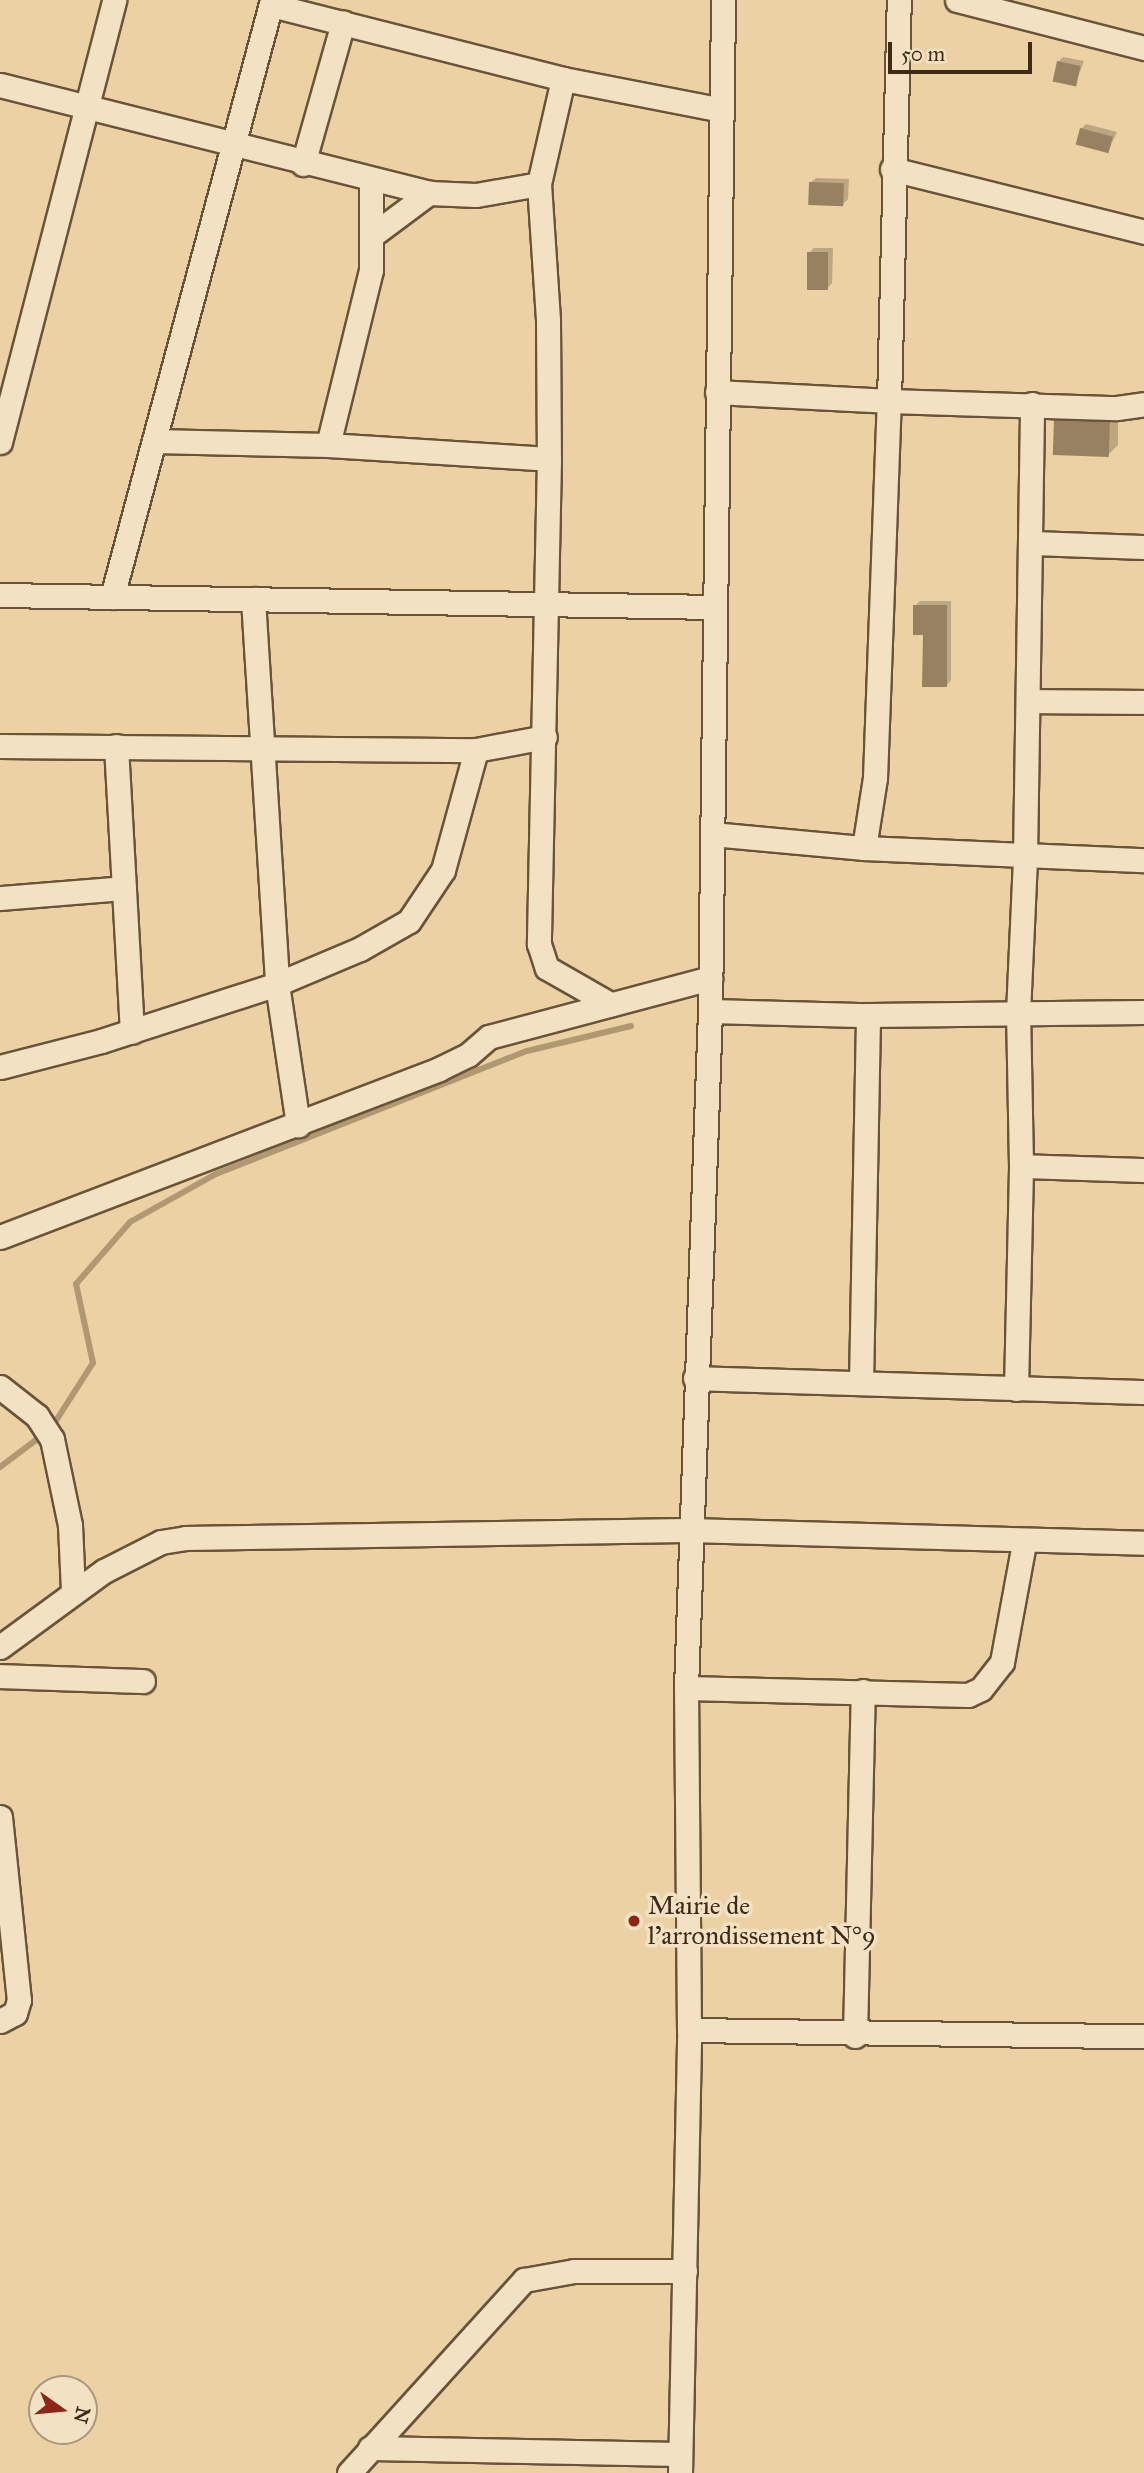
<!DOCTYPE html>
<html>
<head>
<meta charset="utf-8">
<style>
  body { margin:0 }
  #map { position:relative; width:1144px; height:2473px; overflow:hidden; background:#ebd1a3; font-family:"IM FELL Great Primer",serif }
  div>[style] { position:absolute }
  .shadow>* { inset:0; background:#0003 }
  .stream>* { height:6px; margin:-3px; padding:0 3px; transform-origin:3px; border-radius:3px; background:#b09873 }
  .building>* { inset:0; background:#988160; transform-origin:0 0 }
  .roads { filter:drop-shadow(2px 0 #69543a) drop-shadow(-2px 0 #69543a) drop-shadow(0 2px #69543a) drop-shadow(0 -2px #69543a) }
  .street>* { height:23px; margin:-11.5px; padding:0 11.5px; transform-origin:11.5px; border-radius:11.5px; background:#f2e1c3 }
  .dots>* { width:19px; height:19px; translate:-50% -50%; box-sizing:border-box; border:4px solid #f2e1c3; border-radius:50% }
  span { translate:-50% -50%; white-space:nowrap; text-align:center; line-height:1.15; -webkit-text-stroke:7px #f2e1c3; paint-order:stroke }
  .poi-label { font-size:26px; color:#3e2a17 }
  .left { translate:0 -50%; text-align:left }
  .north { position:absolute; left:28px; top:2375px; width:70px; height:70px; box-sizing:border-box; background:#f2e1c3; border:2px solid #aa987e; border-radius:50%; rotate:105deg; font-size:19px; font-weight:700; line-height:28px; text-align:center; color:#3e2a17 }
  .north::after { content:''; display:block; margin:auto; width:24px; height:32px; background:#8f2418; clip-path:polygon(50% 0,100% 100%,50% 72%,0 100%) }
  .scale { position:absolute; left:888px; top:42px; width:144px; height:32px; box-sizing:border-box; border:4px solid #3e2a17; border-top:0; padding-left:9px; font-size:21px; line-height:24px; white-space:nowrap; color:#3e2a17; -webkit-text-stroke:5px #f2e1c3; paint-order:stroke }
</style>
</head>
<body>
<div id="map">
  <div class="shadow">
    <div style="clip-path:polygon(1063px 57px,1084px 61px,1075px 85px,1058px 62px)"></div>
    <div style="clip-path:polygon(1086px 124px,1117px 132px,1108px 151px,1081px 129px)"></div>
    <div style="clip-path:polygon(816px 178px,849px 179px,848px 199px,843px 204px,810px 183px)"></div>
    <div style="clip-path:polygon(814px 248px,833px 248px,832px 283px,827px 289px,809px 253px)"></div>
    <div style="clip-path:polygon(1064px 413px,1118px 414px,1118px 445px,1109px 454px,1056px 421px)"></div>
    <div style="clip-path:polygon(920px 601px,951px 601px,951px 680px,946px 686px,915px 606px)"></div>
  </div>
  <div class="stream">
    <div style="left:52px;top:1427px;width:76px;rotate:-57.4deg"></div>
    <div style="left:93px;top:1363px;width:81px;rotate:-102.1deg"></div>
    <div style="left:76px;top:1284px;width:82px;rotate:-48.9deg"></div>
    <div style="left:130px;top:1222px;width:98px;rotate:-29.2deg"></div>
    <div style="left:216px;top:1174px;width:334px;rotate:-21.6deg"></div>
    <div style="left:527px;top:1051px;width:107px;rotate:-13.5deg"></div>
    <div style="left:0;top:1467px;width:55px;rotate:-36.9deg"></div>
  </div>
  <div class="building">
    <div style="left:1057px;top:61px;width:24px;height:21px;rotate:12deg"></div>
    <div style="left:1080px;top:128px;width:34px;height:17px;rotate:15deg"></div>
    <div style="left:809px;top:182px;width:35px;height:23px;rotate:2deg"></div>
    <div style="left:807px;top:252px;width:21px;height:38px"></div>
    <div style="left:1054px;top:420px;width:56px;height:35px;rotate:2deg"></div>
    <div style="clip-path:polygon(913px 605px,947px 605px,947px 687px,922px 687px,923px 635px,913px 635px)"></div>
  </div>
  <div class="roads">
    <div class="street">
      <div style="left:957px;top:0;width:193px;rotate:14.4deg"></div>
      <div style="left:271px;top:5px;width:301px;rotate:14.2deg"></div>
      <div style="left:563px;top:79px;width:158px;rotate:11deg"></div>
      <div style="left:563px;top:79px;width:108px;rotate:102.9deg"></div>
      <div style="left:539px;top:184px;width:137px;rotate:86.2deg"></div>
      <div style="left:548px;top:321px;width:138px;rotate:89.6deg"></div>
      <div style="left:549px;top:459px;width:485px;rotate:91.2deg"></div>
      <div style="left:539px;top:944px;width:25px;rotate:72deg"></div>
      <div style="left:547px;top:968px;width:73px;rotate:29.7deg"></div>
      <div style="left:0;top:85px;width:442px;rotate:14.1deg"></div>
      <div style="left:429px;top:193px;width:47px;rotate:2.4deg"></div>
      <div style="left:476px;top:195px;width:64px;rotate:-9.9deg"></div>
      <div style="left:303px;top:164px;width:147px;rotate:-74.2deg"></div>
      <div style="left:892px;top:169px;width:260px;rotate:14deg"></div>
      <div style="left:374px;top:234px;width:69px;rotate:-36.7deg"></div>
      <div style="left:717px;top:392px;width:172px;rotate:3deg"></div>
      <div style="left:889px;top:401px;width:401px;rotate:-88.6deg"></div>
      <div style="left:154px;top:441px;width:174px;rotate:1.3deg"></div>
      <div style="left:328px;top:445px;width:221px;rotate:3.6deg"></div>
      <div style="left:0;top:442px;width:456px;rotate:-75.5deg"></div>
      <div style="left:328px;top:445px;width:180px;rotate:-76.2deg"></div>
      <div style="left:371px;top:270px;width:90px;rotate:-90deg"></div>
      <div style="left:1031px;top:543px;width:113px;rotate:2deg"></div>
      <div style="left:0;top:595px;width:714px;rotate:0.96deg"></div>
      <div style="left:112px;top:597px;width:618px;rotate:-75deg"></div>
      <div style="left:253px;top:599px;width:386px;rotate:86.4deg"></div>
      <div style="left:277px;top:984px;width:143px;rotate:81.5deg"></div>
      <div style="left:1028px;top:701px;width:116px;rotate:0.5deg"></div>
      <div style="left:0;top:746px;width:476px;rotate:0.5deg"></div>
      <div style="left:476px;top:750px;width:70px;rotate:-10.7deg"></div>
      <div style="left:116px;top:746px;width:286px;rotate:86.8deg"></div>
      <div style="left:712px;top:834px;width:153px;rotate:5.3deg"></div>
      <div style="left:864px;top:848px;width:280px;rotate:2.5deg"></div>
      <div style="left:864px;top:848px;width:71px;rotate:-81.1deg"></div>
      <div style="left:875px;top:778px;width:377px;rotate:-87.9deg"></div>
      <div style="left:889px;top:401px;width:228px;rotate:1.8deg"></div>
      <div style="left:1117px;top:408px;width:27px;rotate:-8deg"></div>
      <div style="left:0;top:898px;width:124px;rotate:-4.6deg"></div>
      <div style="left:710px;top:1011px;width:158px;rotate:1.5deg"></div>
      <div style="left:868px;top:1015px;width:276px;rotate:-0.6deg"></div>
      <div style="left:0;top:1067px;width:104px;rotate:-14.4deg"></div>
      <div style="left:101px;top:1041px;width:185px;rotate:-17.9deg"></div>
      <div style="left:277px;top:984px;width:90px;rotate:-22.9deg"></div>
      <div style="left:360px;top:949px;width:56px;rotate:-29.7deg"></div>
      <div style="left:409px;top:921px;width:61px;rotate:-56.3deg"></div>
      <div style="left:443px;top:870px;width:124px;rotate:-74.6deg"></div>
      <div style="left:1021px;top:1166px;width:123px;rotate:1.9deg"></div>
      <div style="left:0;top:1237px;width:470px;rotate:-20.9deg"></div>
      <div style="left:439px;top:1069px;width:32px;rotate:-26deg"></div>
      <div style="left:468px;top:1055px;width:28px;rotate:-41deg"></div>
      <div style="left:489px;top:1037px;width:229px;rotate:-14.9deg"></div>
      <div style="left:695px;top:1378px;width:449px;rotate:1.8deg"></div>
      <div style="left:861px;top:1383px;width:368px;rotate:-88.9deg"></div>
      <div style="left:0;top:1387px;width:47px;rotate:38.1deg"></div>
      <div style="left:37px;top:1416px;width:27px;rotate:57deg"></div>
      <div style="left:52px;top:1439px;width:88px;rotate:78.2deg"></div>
      <div style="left:70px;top:1525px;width:67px;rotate:87.4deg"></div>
      <div style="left:1016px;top:1389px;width:223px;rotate:-88.7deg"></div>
      <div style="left:1021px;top:1166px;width:153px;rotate:-91.1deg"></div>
      <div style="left:1018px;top:1013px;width:156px;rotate:-87.4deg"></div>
      <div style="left:1025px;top:857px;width:453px;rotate:-89.1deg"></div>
      <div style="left:0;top:1647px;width:129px;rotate:-36.2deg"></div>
      <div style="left:104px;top:1571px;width:64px;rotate:-27deg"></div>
      <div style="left:161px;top:1542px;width:24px;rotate:-9deg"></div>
      <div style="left:185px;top:1538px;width:505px;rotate:-0.91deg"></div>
      <div style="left:690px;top:1530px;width:454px;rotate:1.6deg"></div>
      <div style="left:0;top:1676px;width:143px;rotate:2deg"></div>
      <div style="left:686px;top:1688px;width:282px;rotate:1.4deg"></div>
      <div style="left:968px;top:1695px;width:14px;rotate:-25deg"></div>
      <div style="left:981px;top:1689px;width:34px;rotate:-52deg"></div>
      <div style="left:1002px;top:1662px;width:121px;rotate:-79.5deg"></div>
      <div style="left:0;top:1817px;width:184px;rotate:84.1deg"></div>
      <div style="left:19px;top:2000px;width:14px;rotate:107deg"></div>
      <div style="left:15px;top:2013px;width:17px;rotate:152deg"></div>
      <div style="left:689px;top:2030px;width:455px;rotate:0.8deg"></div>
      <div style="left:855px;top:2036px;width:345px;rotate:-88.7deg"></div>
      <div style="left:370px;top:2448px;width:310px;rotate:1.1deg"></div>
      <div style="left:349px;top:2473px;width:261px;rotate:-47.8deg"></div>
      <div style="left:524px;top:2280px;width:51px;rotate:-10.2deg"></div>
      <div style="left:574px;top:2271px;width:111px"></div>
      <div style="left:680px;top:2473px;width:443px;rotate:-88.8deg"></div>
      <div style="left:689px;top:2030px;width:342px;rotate:-90.5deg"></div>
      <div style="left:686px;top:1688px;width:677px;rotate:-87.97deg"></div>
      <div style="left:710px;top:1011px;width:1011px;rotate:-89.26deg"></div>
    </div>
  </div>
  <div class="dots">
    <div style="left:634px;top:1921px;background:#8f2418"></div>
  </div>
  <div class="poi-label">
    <span class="left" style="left:648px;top:1921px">Mairie de<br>l'arrondissement N°9</span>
  </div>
  <div class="north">N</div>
  <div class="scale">50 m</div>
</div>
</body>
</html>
